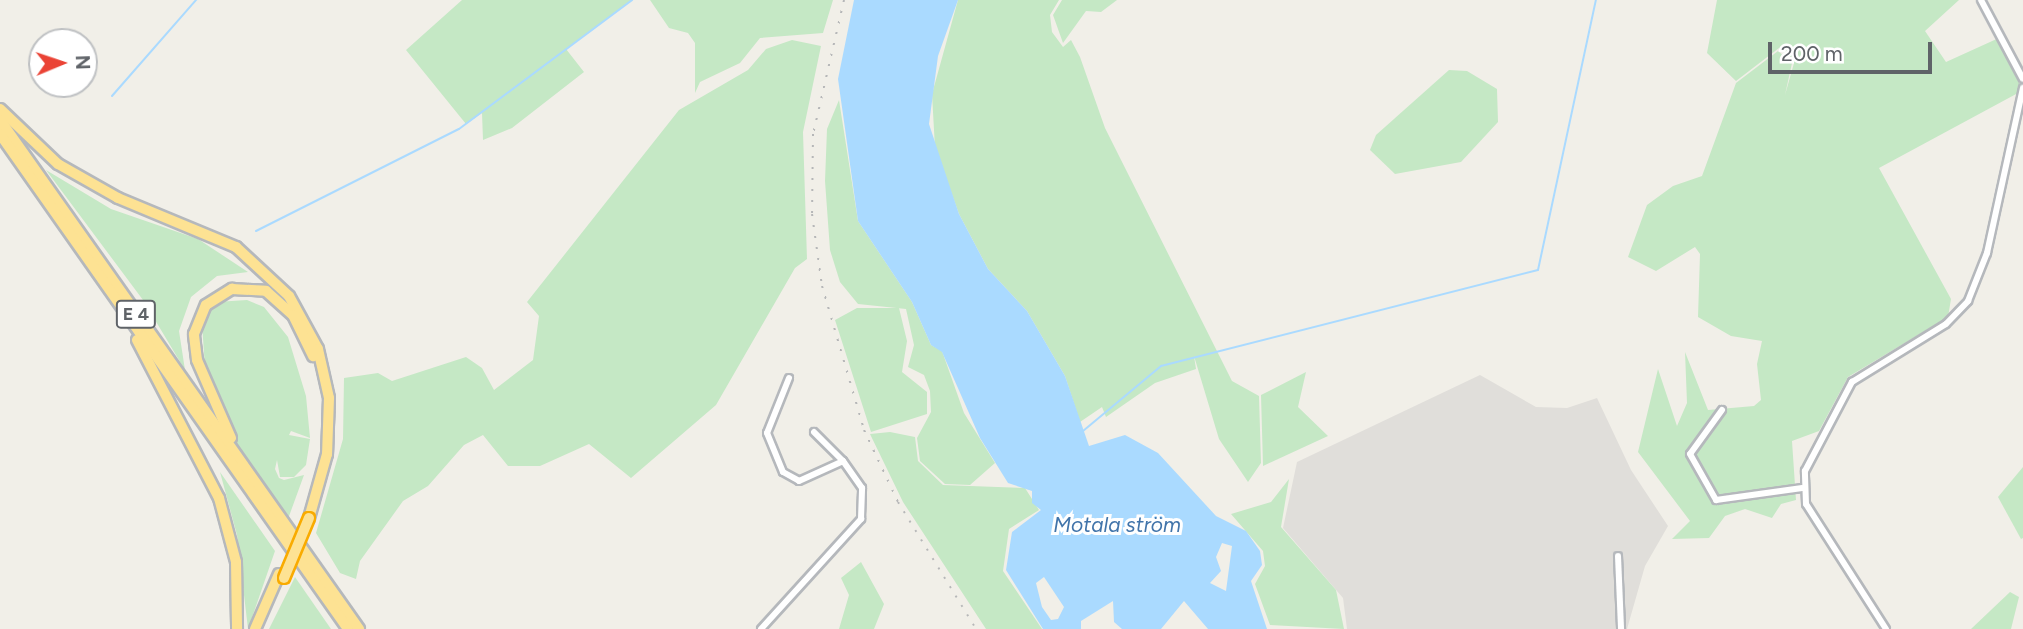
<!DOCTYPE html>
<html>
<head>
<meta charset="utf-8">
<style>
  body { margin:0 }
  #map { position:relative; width:2023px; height:629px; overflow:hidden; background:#f1efe8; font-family:Figtree,sans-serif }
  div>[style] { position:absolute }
  .industrial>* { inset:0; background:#e0deda }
  .green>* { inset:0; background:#c5e8c5 }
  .water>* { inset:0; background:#aadaff }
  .stream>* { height:2px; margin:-1px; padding:0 1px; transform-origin:1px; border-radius:1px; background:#aadaff }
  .roads { filter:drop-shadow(2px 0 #b5b8bc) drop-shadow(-2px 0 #b5b8bc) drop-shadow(0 2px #b5b8bc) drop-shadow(0 -2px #b5b8bc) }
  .street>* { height:6px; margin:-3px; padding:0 3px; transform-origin:3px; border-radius:3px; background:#fff }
  .highway>* { height:10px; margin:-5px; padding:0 5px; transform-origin:5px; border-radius:5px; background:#fde293 }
  .rail>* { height:2px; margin-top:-1px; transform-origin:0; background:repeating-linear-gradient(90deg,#b6b7b8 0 2px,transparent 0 11px) }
  .bridges { filter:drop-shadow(2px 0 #f9ab00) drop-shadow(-2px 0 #f9ab00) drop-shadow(0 2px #f9ab00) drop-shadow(0 -2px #f9ab00) }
  .highway-bridge>* { height:10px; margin:-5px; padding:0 5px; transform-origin:5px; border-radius:5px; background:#fde293 }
  span { translate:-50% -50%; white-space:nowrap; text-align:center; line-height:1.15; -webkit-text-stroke:6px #fff; paint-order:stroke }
  .shield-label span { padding:2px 5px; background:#fff; border:2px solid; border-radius:5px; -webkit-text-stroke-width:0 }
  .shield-label { font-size:18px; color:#5f6368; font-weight:700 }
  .water-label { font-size:21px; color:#4174aa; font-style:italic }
  .north { position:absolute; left:28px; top:28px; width:70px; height:70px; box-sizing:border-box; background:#fff; border:2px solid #bfc1c3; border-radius:50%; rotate:88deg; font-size:19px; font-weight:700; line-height:28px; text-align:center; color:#5f6368 }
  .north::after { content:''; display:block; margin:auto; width:24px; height:32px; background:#ea4335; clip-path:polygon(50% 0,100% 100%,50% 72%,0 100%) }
  .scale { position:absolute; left:1768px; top:42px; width:164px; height:32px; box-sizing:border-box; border:4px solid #5f6368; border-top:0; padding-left:9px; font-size:21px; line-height:24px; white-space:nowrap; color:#5f6368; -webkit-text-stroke:5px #fff; paint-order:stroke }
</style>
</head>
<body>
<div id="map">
  <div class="industrial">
    <div style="clip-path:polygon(1480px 375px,1536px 407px,1567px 408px,1597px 398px,1631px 470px,1668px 526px,1645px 566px,1627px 629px,1347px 629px,1343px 598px,1283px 528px,1297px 462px)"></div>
  </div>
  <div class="green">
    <div style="clip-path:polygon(462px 0,632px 0,566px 49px,584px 72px,512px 128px,483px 140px,482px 113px,466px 124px,406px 50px)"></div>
    <div style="clip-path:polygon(650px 0,833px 0,823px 33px,760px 38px,740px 63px,700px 82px,695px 93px,695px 43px,688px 33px,669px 28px)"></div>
    <div style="clip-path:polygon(958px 0,1059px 0,1050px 15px,1052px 32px,1063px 47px,1071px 40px,1080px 57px,1105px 128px,1232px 381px,1259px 396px,1261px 463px,1248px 482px,1219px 439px,1194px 356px,1196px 369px,1155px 383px,1106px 417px,1102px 407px,1080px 422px,1065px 376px,1027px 311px,988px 269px,959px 214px,935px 148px,932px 94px)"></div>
    <div style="clip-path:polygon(1062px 0,1117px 0,1101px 12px,1086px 11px,1063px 43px,1053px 15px)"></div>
    <div style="clip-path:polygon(1717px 0,1959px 0,1925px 31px,1946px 62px,2001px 37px,2020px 85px,2018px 93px,1879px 168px,1951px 299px,1948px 317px,1848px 377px,1819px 431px,1792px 441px,1796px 500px,1781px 504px,1772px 518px,1745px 509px,1725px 516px,1709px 538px,1672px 539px,1690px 521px,1638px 452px,1658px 369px,1677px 426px,1687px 403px,1685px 352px,1708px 410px,1754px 406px,1761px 400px,1757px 364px,1762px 341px,1731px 336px,1698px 317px,1700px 254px,1695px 247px,1656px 271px,1628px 257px,1647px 205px,1673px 186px,1702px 176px,1736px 83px,1778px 51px,1792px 63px,1785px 95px,1794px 63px,1779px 48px,1736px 81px,1707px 53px)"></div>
    <div style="clip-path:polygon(792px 40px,821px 46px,803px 132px,807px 259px,795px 268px,716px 405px,631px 478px,589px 444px,540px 466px,508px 466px,483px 435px,464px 445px,428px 486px,403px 501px,360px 561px,356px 579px,340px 573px,316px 533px,343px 439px,344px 378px,378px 373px,392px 381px,466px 357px,482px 368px,494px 390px,533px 360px,539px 316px,527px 302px,679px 110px,748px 70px,766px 49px)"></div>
    <div style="clip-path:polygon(1449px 70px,1467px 71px,1497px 89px,1498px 122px,1461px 162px,1395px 174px,1370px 150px,1376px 135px)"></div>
    <div style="clip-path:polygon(839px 100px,858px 221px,912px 302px,931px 345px,942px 351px,964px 413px,995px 463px,970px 485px,945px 484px,920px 461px,917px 438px,931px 412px,930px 391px,924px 375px,908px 367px,914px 345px,906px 309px,858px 304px,840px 282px,830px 250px,825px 181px,827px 129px)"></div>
    <div style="clip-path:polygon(46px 170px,111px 209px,198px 239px,248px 272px,217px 276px,191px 297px,179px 331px,185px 370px,143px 300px)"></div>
    <div style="clip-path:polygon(247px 300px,264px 307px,288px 337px,306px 396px,310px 438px,291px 431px,289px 435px,310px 439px,306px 465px,294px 477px,280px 477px,277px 460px,275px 469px,279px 478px,284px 480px,304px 475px,288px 519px,236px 443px,205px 367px,202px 324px,216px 302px)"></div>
    <div style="clip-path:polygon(857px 308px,899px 308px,907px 341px,902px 372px,927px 392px,927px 414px,871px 432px,835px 320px)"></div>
    <div style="clip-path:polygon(1306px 372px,1298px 407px,1328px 436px,1263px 466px,1261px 395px)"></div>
    <div style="clip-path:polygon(890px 432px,915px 437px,918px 461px,943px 485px,1025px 488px,1039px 510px,1009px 529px,1003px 571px,1042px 629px,986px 629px,903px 502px,870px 434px)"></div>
    <div style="clip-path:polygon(2023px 467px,2023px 538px,2021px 539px,1998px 497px)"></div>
    <div style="clip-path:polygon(220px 472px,275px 551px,248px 629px,237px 535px)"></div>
    <div style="clip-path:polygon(1289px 479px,1281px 527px,1336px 590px,1344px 629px,1270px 625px,1255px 584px,1265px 566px,1263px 551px,1231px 514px,1271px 502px)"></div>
    <div style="clip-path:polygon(861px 562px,884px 604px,874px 629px,839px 629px,849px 595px,841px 578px)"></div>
    <div style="clip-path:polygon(295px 577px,331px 629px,269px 629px)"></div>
    <div style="clip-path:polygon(2010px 592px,2019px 597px,2011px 629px,1971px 629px)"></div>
  </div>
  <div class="water">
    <div style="clip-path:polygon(evenodd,854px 0,958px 0,938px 56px,929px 124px,959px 214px,988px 269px,1027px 311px,1065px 376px,1089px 446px,1125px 435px,1158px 453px,1216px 516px,1246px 531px,1260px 551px,1262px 565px,1251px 581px,1267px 629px,1208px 629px,1184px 601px,1161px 629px,1122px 629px,1114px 622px,1113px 601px,1081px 621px,1081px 629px,1043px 629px,1006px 570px,1012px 532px,1041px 510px,1032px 503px,1032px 491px,1008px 483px,980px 438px,942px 352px,931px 345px,912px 302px,858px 221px,838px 79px,854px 0,1222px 543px,1232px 546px,1226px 591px,1210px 583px,1221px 571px,1216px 557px,1222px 543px,854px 0,1044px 577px,1064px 607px,1058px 619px,1051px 620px,1042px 607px,1036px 583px,1044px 577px)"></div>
  </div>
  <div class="stream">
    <div style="left:112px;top:96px;width:128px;rotate:-48.8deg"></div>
    <div style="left:256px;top:231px;width:227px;rotate:-26.7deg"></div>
    <div style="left:459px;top:129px;width:216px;rotate:-36.7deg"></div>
    <div style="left:1083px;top:431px;width:102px;rotate:-39.8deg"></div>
    <div style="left:1161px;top:366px;width:389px;rotate:-14.3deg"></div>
    <div style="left:1538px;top:270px;width:276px;rotate:-77.9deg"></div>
  </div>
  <div class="roads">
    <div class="street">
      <div style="left:1981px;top:0;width:89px;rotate:62deg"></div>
      <div style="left:789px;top:378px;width:59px;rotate:111.8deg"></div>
      <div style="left:767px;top:433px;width:42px;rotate:67.7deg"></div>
      <div style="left:783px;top:472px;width:18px;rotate:29deg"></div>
      <div style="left:799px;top:481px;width:48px;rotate:-24.4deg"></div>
      <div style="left:843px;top:461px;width:41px;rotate:-135deg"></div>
      <div style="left:1722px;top:410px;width:54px;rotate:126deg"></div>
      <div style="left:1690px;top:454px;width:53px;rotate:60.5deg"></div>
      <div style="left:1716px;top:500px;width:87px;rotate:-7.9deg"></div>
      <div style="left:1618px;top:556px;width:73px;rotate:87.6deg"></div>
      <div style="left:761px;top:629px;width:149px;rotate:-47.7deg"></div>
      <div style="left:861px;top:519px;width:31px;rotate:-88deg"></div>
      <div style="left:862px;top:488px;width:33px;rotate:-125deg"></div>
      <div style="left:1886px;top:629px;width:148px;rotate:-122.6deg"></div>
      <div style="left:1806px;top:504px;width:33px;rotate:-92deg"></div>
      <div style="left:1805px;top:471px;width:101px;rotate:-62.2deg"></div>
      <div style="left:1852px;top:382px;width:110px;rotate:-31.7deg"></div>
      <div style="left:1946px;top:324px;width:32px;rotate:-46deg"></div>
      <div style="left:1968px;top:301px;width:52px;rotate:-68.4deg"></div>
      <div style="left:1987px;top:253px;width:169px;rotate:-77.7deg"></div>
    </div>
    <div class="highway">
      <div style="left:0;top:109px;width:80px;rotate:43.5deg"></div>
      <div style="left:58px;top:164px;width:69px;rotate:29.5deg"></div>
      <div style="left:118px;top:198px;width:128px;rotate:22.6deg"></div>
      <div style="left:236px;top:247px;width:72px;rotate:42.8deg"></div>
      <div style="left:289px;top:296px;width:60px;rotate:61.3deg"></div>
      <div style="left:318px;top:349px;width:50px;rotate:77.3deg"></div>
      <div style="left:329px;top:398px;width:56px;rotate:92deg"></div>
      <div style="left:327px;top:454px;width:66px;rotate:105.7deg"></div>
      <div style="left:0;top:120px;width:623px;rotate:54.8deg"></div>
      <div style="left:0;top:134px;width:605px;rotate:54.89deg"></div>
      <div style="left:137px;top:340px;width:178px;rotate:62.6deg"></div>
      <div style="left:219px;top:498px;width:66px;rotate:75.1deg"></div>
      <div style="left:236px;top:562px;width:67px;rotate:89.1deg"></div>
      <div style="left:231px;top:438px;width:85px;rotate:-113.6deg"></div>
      <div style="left:197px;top:360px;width:26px;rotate:-97deg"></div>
      <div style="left:194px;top:334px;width:31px;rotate:-68deg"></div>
      <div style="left:206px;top:305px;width:31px;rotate:-32deg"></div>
      <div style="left:232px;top:289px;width:34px;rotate:3deg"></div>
      <div style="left:266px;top:291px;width:36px;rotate:42deg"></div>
      <div style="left:293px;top:315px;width:46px;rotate:64deg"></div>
      <div style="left:255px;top:629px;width:60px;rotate:-66.4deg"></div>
    </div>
  </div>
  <div class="rail">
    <div style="left:844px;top:0;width:138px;rotate:103deg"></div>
    <div style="left:813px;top:134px;width:80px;rotate:90.7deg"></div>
    <div style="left:812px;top:214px;width:73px;rotate:82.1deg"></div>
    <div style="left:822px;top:286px;width:150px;rotate:73.7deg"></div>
    <div style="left:864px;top:430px;width:80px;rotate:64.7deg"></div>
    <div style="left:898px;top:502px;width:149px;rotate:58.4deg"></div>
  </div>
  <div class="bridges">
    <div class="highway-bridge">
      <div style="left:284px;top:578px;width:65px;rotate:-67.4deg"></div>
    </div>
  </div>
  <div class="shield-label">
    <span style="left:136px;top:314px">E 4</span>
  </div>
  <div class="water-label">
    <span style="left:1117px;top:525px">Motala ström</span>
  </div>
  <div class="north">N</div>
  <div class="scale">200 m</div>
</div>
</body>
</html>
